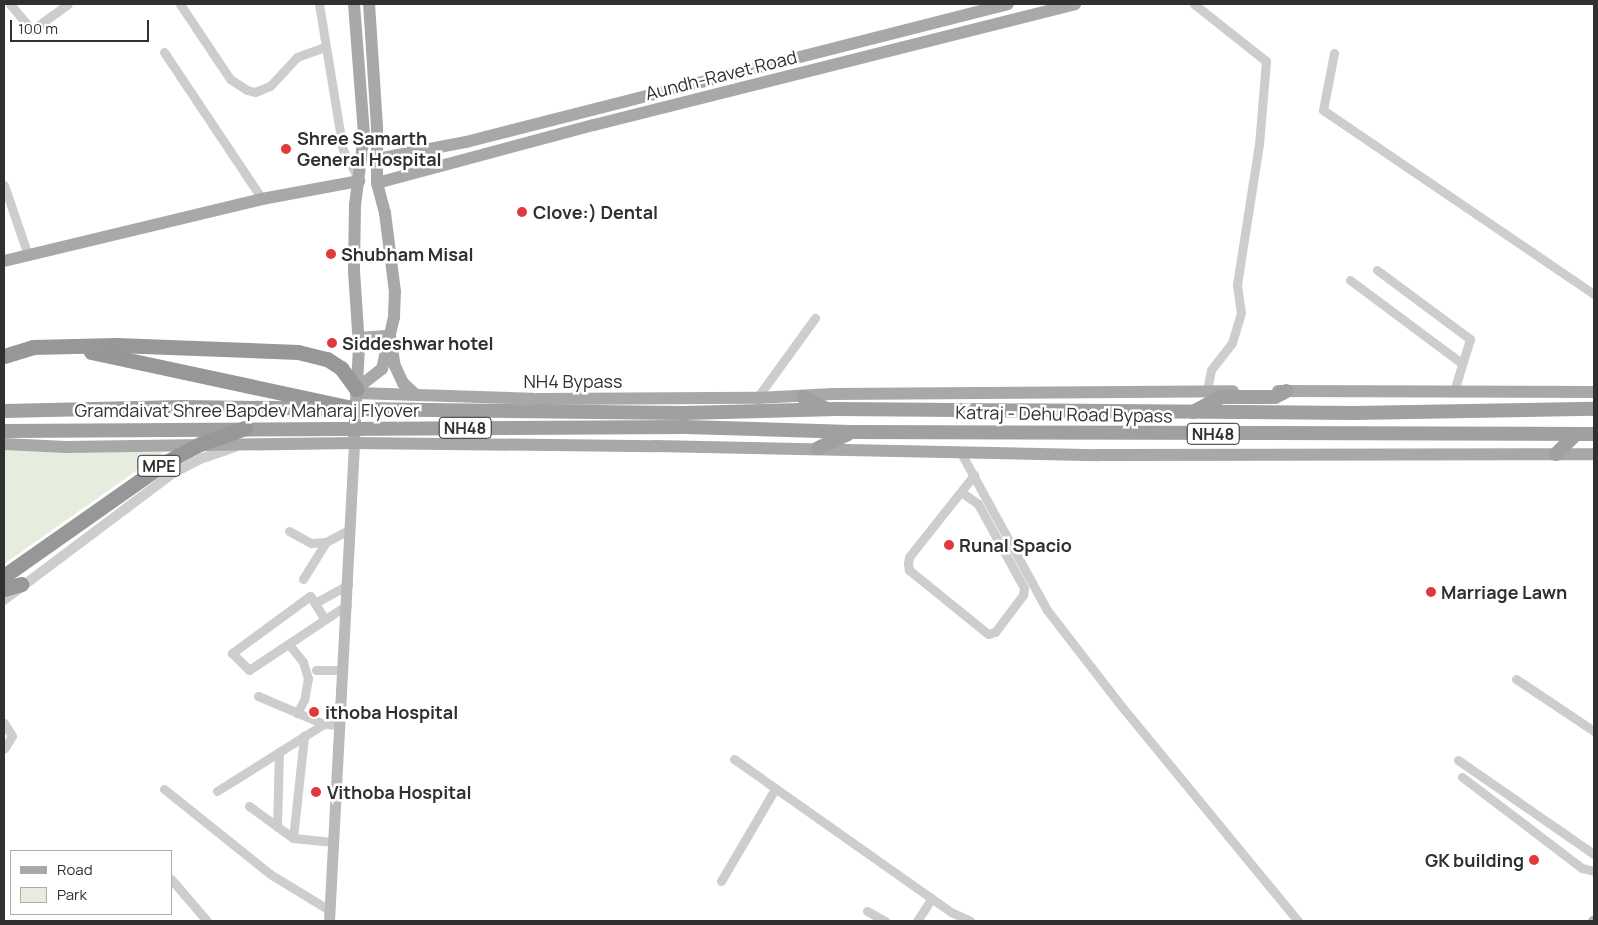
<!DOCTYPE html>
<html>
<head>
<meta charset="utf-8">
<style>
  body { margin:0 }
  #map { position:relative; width:1598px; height:925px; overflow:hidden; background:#fff; font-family:Manrope,sans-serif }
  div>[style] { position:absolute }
  .green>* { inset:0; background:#e6eddf }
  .minor>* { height:9px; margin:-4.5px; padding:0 4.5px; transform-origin:4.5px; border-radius:4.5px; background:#cdcdcd }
  .tertiary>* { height:10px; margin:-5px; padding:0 5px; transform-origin:5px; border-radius:5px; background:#cdcdcd }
  .secondary>* { height:11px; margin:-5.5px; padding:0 5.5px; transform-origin:5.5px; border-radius:5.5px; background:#bababa }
  .primary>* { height:12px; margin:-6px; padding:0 6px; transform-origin:6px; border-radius:6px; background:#a8a8a8 }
  .trunk>* { height:14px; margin:-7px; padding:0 7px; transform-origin:7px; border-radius:7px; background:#a0a0a0 }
  .motorway>* { height:15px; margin:-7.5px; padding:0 7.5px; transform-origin:7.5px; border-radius:7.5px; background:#979797 }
  .dots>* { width:14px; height:14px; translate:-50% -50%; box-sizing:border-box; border:2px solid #fff; border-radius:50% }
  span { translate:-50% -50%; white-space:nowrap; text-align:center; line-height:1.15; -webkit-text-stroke:5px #fff; paint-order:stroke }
  .shield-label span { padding:1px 4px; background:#fff; border:1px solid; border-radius:4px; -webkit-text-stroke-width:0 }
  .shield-label { font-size:16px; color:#303030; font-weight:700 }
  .street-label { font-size:18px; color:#303030 }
  .poi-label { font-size:18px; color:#303030; font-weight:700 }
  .left { translate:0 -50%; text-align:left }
  .right { translate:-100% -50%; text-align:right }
  .frame { position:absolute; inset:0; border:5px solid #303030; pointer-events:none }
  .legend { position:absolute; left:10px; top:850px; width:162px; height:65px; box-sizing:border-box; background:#fff; border:1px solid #acacac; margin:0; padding:6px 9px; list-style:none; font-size:15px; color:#303030 }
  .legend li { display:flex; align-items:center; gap:10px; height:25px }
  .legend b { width:25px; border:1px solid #acacac }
  .scale { position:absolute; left:10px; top:20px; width:139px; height:22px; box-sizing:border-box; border:2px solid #303030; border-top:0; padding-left:6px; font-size:15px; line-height:18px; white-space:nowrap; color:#303030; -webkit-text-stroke:4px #fff; paint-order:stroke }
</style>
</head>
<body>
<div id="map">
  <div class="green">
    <div style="clip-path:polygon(4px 449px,163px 452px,4px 564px)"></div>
  </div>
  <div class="minor">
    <div style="left:10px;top:4px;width:34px;rotate:50deg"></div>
    <div style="left:32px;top:30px;width:44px;rotate:-35.8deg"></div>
    <div style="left:180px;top:4px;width:90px;rotate:56.3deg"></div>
    <div style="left:230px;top:79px;width:20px;rotate:33deg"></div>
    <div style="left:247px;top:90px;width:8px;rotate:14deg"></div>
    <div style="left:255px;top:92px;width:16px;rotate:-22deg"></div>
    <div style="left:270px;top:86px;width:40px;rotate:-47deg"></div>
    <div style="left:297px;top:57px;width:30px;rotate:-20deg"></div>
    <div style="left:319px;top:4px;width:148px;rotate:80.7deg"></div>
    <div style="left:343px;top:150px;width:34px;rotate:62deg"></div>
    <div style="left:1194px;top:4px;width:92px;rotate:38.4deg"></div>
    <div style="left:1266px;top:61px;width:83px;rotate:94.8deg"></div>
    <div style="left:1259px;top:144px;width:143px;rotate:98.9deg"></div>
    <div style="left:1237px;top:285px;width:28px;rotate:82deg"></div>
    <div style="left:1241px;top:313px;width:31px;rotate:107deg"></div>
    <div style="left:1232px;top:343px;width:34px;rotate:128deg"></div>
    <div style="left:1211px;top:370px;width:21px;rotate:101deg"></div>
    <div style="left:164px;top:52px;width:177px;rotate:56.3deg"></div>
    <div style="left:1334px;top:53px;width:58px;rotate:100.9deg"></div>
    <div style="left:1323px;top:110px;width:328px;rotate:34.2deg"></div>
    <div style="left:4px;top:185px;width:74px;rotate:71.1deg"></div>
    <div style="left:1377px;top:270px;width:116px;rotate:36.6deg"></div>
    <div style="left:1470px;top:339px;width:54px;rotate:107.1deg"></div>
    <div style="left:1350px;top:280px;width:137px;rotate:36.7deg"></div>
    <div style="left:757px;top:398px;width:99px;rotate:-54.1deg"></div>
    <div style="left:961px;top:453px;width:179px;rotate:61.3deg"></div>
    <div style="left:1047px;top:610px;width:116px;rotate:52.3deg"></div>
    <div style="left:1118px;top:702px;width:283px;rotate:50.6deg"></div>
    <div style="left:961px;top:492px;width:21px;rotate:35deg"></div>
    <div style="left:978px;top:504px;width:96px;rotate:61.3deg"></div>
    <div style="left:1024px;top:588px;width:7px;rotate:98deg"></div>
    <div style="left:1023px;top:595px;width:46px;rotate:127.1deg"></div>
    <div style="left:995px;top:632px;width:7px;rotate:164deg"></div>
    <div style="left:988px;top:634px;width:102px;rotate:-141deg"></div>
    <div style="left:909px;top:570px;width:6px;rotate:-99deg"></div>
    <div style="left:908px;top:564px;width:7px;rotate:-82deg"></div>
    <div style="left:909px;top:557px;width:105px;rotate:-51.6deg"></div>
    <div style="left:289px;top:531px;width:25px;rotate:29deg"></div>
    <div style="left:311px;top:543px;width:15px;rotate:-4deg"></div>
    <div style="left:326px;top:542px;width:26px;rotate:-28deg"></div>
    <div style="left:303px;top:579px;width:44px;rotate:-58.1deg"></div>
    <div style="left:315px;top:603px;width:38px;rotate:-29deg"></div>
    <div style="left:324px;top:618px;width:26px;rotate:-122deg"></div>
    <div style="left:310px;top:596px;width:97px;rotate:143.8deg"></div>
    <div style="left:232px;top:653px;width:24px;rotate:45deg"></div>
    <div style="left:249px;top:670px;width:118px;rotate:-33.6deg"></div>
    <div style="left:291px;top:647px;width:19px;rotate:51deg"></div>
    <div style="left:303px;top:662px;width:17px;rotate:73deg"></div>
    <div style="left:308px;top:678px;width:22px;rotate:100deg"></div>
    <div style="left:304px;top:700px;width:15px;rotate:118deg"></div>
    <div style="left:316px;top:670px;width:27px"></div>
    <div style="left:1516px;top:679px;width:94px;rotate:33.7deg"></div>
    <div style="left:258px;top:696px;width:72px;rotate:23deg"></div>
    <div style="left:4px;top:723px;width:15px;rotate:58deg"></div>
    <div style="left:12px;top:736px;width:15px;rotate:122deg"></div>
    <div style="left:734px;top:759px;width:266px;rotate:35.2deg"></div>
    <div style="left:951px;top:912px;width:21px;rotate:25deg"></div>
    <div style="left:1458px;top:760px;width:165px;rotate:34.7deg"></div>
    <div style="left:1462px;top:777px;width:151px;rotate:37.2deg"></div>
    <div style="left:1582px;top:868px;width:12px;rotate:14deg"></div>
    <div style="left:164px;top:789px;width:136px;rotate:38.7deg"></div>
    <div style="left:270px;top:874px;width:69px;rotate:31.4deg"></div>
    <div style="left:217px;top:791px;width:126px;rotate:-32.1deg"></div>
    <div style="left:324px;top:724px;width:16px;rotate:4deg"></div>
    <div style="left:249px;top:806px;width:54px;rotate:36deg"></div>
    <div style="left:293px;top:838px;width:40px;rotate:5.7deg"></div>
    <div style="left:277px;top:827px;width:75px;rotate:-88.5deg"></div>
    <div style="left:293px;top:838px;width:103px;rotate:-83.8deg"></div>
    <div style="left:171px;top:879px;width:55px;rotate:49.4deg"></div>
    <div style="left:721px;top:881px;width:107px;rotate:-59.6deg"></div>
    <div style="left:867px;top:911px;width:21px;rotate:29deg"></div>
    <div style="left:917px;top:921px;width:27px;rotate:-57deg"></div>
  </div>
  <div class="tertiary">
    <div style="left:4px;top:600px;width:211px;rotate:-36.9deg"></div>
    <div style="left:173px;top:473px;width:30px;rotate:-27deg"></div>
    <div style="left:200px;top:459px;width:37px;rotate:-19deg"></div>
  </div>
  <div class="secondary">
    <div style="left:329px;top:921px;width:479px;rotate:-87deg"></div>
    <div style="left:1593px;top:921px;width:1px;rotate:-45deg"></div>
  </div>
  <div class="primary">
    <div style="left:354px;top:4px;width:130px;rotate:85.6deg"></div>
    <div style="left:364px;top:134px;width:72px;rotate:97.2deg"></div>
    <div style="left:355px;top:205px;width:66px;rotate:90.9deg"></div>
    <div style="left:354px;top:271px;width:76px;rotate:86.2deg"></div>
    <div style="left:359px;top:347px;width:91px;rotate:93.1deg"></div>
    <div style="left:377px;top:159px;width:91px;rotate:-10.8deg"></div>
    <div style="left:466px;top:142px;width:559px;rotate:-14.28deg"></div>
    <div style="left:377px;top:183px;width:225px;rotate:-15deg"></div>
    <div style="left:594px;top:125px;width:496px;rotate:-14.1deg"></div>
    <div style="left:4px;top:261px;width:265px;rotate:-13.5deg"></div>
    <div style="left:262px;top:199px;width:99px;rotate:-10.5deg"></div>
    <div style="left:358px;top:338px;width:32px;rotate:-4deg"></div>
    <div style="left:390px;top:336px;width:30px;rotate:81deg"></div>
    <div style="left:395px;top:366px;width:19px;rotate:65deg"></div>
    <div style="left:403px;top:383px;width:16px;rotate:43deg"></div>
    <div style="left:356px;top:389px;width:33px;rotate:-38deg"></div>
    <div style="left:382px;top:369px;width:53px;rotate:-77deg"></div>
    <div style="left:394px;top:317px;width:25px;rotate:-88deg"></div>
    <div style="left:395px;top:292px;width:80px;rotate:-97.2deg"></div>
    <div style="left:385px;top:213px;width:31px;rotate:-105deg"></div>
    <div style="left:377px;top:183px;width:56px;rotate:-90deg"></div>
    <div style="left:377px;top:127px;width:123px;rotate:-93.7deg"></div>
    <div style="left:1278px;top:391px;width:316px;rotate:0.2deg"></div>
    <div style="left:356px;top:393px;width:183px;rotate:1.9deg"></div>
    <div style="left:539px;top:399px;width:218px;rotate:-0.3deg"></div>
    <div style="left:757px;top:398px;width:76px;rotate:-3deg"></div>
    <div style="left:833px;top:394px;width:400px;rotate:-0.4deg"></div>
    <div style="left:4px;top:444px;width:62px;rotate:2.8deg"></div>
    <div style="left:66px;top:447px;width:288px;rotate:-0.8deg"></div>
    <div style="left:354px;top:443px;width:301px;rotate:0.6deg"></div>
    <div style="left:655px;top:446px;width:443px;rotate:1.2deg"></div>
    <div style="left:1098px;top:455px;width:496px;rotate:-0.1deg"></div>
  </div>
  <div class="trunk">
    <div style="left:803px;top:397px;width:25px;rotate:27deg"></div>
    <div style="left:4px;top:411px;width:178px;rotate:-1.3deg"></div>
    <div style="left:182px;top:407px;width:501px;rotate:0.69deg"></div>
    <div style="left:683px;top:413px;width:154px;rotate:-1.5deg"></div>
    <div style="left:837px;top:409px;width:517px;rotate:0.44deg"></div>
    <div style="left:1354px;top:413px;width:240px;rotate:-1deg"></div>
    <div style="left:1193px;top:412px;width:32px;rotate:-28deg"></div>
    <div style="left:1221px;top:397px;width:54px"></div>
    <div style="left:1275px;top:397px;width:13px;rotate:-27deg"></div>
    <div style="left:4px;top:431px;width:681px;rotate:-0.34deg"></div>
    <div style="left:685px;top:427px;width:166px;rotate:1.7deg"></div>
    <div style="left:851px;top:432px;width:743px;rotate:0.15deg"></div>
    <div style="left:818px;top:448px;width:33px;rotate:-25deg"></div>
    <div style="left:1556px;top:454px;width:28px;rotate:-45deg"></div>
  </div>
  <div class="motorway">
    <div style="left:91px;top:352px;width:273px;rotate:12.1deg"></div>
    <div style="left:4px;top:356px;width:30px;rotate:-17deg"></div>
    <div style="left:33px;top:347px;width:83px;rotate:-1.4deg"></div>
    <div style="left:116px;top:345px;width:182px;rotate:2.2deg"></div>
    <div style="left:298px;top:352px;width:30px;rotate:14deg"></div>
    <div style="left:327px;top:359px;width:17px;rotate:33deg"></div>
    <div style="left:341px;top:368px;width:26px;rotate:54deg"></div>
    <div style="left:4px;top:576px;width:198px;rotate:-35.1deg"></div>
    <div style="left:166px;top:462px;width:38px;rotate:-28deg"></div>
    <div style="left:200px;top:444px;width:48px;rotate:-19.6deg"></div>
    <div style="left:4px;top:589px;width:18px;rotate:-16deg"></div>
  </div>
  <div class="dots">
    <div style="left:286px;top:149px;background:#e1383e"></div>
    <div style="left:522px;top:212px;background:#e1383e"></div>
    <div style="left:331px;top:254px;background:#e1383e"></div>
    <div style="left:332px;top:343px;background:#e1383e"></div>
    <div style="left:949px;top:545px;background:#e1383e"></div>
    <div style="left:1431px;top:592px;background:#e1383e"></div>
    <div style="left:314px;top:712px;background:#e1383e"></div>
    <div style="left:316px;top:792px;background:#e1383e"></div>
    <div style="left:1534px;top:860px;background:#e1383e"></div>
  </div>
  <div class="shield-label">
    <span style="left:465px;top:428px">NH48</span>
    <span style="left:1213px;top:434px">NH48</span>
    <span style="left:159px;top:466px">MPE</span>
  </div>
  <div class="street-label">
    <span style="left:721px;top:75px;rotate:-14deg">Aundh-Ravet Road</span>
    <span style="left:573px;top:381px">NH4 Bypass</span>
    <span style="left:247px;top:410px">Gramdaivat Shree Bapdev Maharaj Flyover</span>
    <span style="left:1064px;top:414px;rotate:1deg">Katraj - Dehu Road Bypass</span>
  </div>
  <div class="poi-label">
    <span class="left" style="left:297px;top:149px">Shree Samarth<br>General Hospital</span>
    <span class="left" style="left:533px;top:212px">Clove:) Dental</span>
    <span class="left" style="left:341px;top:254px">Shubham Misal</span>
    <span class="left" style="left:342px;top:343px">Siddeshwar hotel</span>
    <span class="left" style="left:959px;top:545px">Runal Spacio</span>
    <span class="left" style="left:1441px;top:592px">Marriage Lawn</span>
    <span class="left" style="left:325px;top:712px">ithoba Hospital</span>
    <span class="left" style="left:327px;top:792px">Vithoba Hospital</span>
    <span class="right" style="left:1524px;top:860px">GK building</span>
  </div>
  <div class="frame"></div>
  <ul class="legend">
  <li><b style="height:6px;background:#a8a8a8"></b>Road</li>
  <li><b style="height:14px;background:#e6eddf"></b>Park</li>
  </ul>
  <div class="scale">100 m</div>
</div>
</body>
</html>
